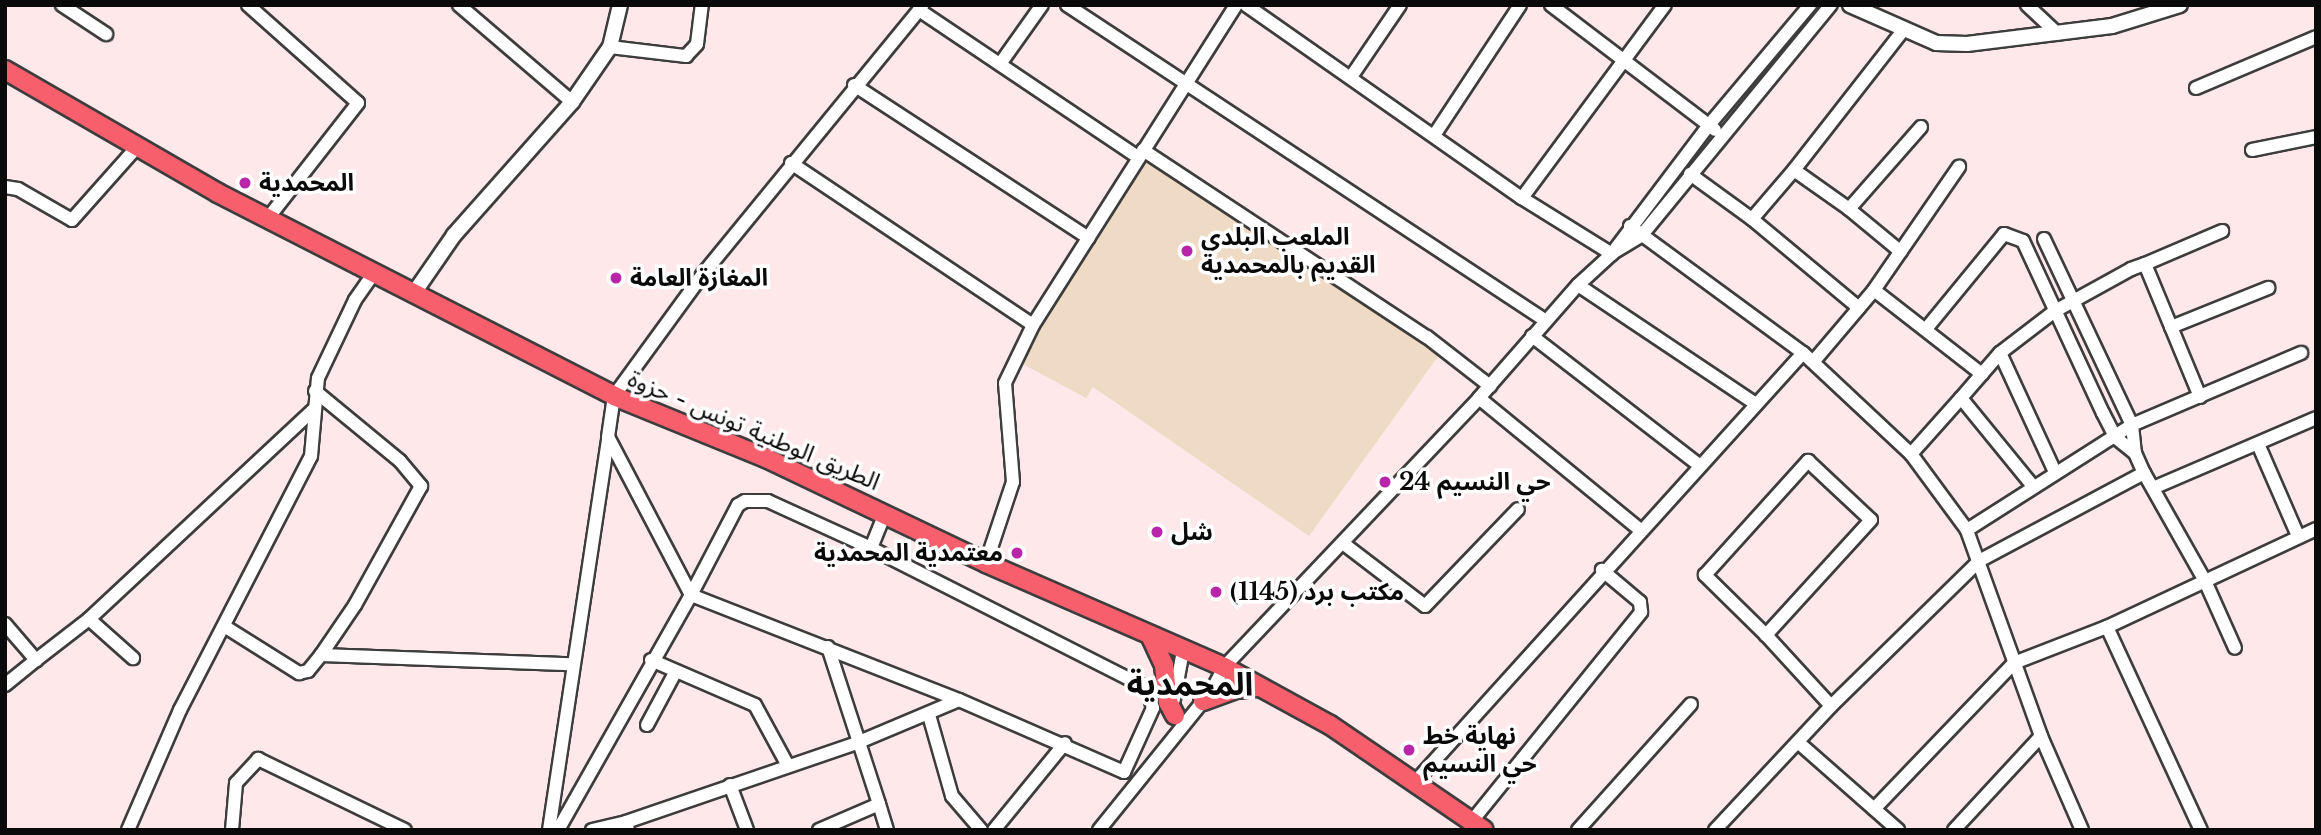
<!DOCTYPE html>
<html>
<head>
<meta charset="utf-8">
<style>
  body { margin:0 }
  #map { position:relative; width:2321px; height:835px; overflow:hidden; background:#ffe8e9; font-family:"Libre Baskerville","Noto Sans Arabic",serif }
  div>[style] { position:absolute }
  .pitch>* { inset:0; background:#efdac5 }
  .roads { filter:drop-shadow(2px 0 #3d3d3d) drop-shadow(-2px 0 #3d3d3d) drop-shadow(0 2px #3d3d3d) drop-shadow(0 -2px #3d3d3d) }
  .minor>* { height:12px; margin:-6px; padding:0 6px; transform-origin:6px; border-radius:6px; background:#fff }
  .tertiary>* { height:14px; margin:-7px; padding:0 7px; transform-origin:7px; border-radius:7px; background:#fff }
  .primary>* { height:18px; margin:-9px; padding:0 9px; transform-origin:9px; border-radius:9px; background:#f85f6d }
  .dots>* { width:19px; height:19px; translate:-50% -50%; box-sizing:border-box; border:4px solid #fff; border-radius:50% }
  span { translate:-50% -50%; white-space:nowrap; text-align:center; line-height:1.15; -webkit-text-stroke:7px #fff; paint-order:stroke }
  .poi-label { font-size:24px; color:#0a0a0a; font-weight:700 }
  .left { translate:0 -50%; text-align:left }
  .right { translate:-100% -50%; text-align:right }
  .street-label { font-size:24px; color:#0a0a0a }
  .district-label { font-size:32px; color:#0a0a0a; font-weight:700 }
  .frame { position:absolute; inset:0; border:7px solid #0a0a0a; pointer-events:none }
</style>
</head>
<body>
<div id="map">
  <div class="pitch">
    <div style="clip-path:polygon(1142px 152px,1442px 351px,1309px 536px,1093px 387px,1086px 398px,1019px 362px)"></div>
  </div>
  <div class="roads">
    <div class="minor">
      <div style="left:62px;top:5px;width:53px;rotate:33.4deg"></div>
      <div style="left:248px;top:5px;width:147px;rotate:41.7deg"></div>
      <div style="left:358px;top:103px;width:145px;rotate:128deg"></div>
      <div style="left:459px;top:5px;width:149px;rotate:40.6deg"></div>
      <div style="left:1067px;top:5px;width:574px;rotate:33.41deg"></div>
      <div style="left:1246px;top:5px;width:337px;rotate:35deg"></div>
      <div style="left:1522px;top:198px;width:106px;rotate:31.9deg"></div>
      <div style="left:1551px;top:5px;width:206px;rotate:37.3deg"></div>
      <div style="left:2027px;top:5px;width:42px;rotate:43.1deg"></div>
      <div style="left:922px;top:6px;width:5px;rotate:127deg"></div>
      <div style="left:919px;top:10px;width:264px;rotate:33.9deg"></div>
      <div style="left:610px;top:47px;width:77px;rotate:6.8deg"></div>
      <div style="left:686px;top:56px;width:16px;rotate:-47deg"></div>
      <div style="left:697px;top:44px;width:39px;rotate:-83deg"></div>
      <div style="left:1000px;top:64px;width:72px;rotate:-54.6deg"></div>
      <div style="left:1351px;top:77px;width:87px;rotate:-55.8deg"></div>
      <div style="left:854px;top:85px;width:280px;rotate:33.1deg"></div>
      <div style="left:2196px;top:88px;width:130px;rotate:-23deg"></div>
      <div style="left:1435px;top:134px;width:154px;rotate:-56.6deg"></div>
      <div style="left:1143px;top:150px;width:340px;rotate:33.4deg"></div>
      <div style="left:1427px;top:337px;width:80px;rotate:37.9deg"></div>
      <div style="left:2252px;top:150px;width:65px;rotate:-11.5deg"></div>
      <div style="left:791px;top:163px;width:291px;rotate:33.8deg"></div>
      <div style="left:1033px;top:325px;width:379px;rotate:-57.6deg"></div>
      <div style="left:1794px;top:170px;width:175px;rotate:-52deg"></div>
      <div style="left:1690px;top:174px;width:77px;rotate:36deg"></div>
      <div style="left:1752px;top:219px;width:65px;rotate:-49.4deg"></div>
      <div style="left:1794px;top:170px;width:67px;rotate:35.3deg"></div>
      <div style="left:1849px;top:209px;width:109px;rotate:-48.7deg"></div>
      <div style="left:5px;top:187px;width:13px;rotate:9deg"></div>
      <div style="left:18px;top:189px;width:62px;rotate:29.9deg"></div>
      <div style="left:72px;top:220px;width:99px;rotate:-48.3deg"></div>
      <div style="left:1522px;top:198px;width:240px;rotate:-53.5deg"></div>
      <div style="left:1849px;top:209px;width:67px;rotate:39.6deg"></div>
      <div style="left:1752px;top:219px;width:139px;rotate:39.8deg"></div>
      <div style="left:1630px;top:226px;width:215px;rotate:36.3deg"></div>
      <div style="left:1803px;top:353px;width:148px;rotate:43.1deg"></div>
      <div style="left:1911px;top:454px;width:94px;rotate:53.6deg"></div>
      <div style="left:2044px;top:239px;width:206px;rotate:64.7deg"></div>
      <div style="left:2132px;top:425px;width:28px;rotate:84deg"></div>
      <div style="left:2135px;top:453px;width:22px;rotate:66deg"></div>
      <div style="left:2144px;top:473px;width:124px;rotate:60.5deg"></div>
      <div style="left:2205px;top:581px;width:73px;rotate:65.9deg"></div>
      <div style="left:1616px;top:248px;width:154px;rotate:-52.9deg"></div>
      <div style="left:1709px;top:125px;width:157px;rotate:-49.9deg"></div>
      <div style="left:2145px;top:264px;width:84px;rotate:-23.2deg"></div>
      <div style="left:1578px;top:285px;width:214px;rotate:33.8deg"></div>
      <div style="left:1874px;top:290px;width:150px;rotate:-55.4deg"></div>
      <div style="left:2171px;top:327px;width:105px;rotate:-21.9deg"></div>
      <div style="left:1926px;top:329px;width:123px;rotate:-50.6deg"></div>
      <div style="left:2004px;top:234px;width:20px;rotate:20deg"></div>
      <div style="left:2023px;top:241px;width:190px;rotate:65.1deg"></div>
      <div style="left:2103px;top:413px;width:27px;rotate:63deg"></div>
      <div style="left:2115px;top:437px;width:26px;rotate:39deg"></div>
      <div style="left:1532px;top:336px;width:211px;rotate:37.7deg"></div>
      <div style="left:2000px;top:353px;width:60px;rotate:130.9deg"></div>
      <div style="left:1961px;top:398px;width:112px;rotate:50.8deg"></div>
      <div style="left:1813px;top:362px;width:94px;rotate:-49.7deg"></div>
      <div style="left:1874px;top:290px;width:137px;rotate:37.9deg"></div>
      <div style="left:315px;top:391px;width:110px;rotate:39.5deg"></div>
      <div style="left:400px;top:461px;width:33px;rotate:50deg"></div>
      <div style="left:421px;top:486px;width:136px;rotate:119deg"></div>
      <div style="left:355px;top:605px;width:60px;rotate:124.2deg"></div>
      <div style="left:1479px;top:398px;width:208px;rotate:39.3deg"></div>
      <div style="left:2258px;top:444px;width:100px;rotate:66.5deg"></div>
      <div style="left:1911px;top:454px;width:75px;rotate:-48.2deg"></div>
      <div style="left:1808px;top:461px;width:86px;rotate:43.1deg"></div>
      <div style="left:1871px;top:520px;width:156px;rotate:132.4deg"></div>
      <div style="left:1766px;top:635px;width:86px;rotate:-135.5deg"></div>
      <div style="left:1705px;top:575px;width:154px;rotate:-47.9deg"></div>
      <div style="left:2055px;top:472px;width:131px;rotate:-114.8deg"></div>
      <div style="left:2000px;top:353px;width:69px;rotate:-37.4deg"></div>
      <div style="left:2055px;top:311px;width:87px;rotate:-28.9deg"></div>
      <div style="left:2131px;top:269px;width:15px;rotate:-20deg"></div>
      <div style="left:2145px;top:264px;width:144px;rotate:67.5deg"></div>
      <div style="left:2153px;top:488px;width:177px;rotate:-23.2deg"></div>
      <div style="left:1344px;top:544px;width:102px;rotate:37.4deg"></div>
      <div style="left:1425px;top:606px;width:134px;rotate:-46.2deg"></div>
      <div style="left:871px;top:548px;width:38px;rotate:-68deg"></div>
      <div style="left:986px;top:563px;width:85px;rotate:-71.6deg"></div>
      <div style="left:1013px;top:482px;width:99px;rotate:-94.6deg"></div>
      <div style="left:1005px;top:383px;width:64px;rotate:-64.2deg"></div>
      <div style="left:89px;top:619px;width:59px;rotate:41.6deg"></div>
      <div style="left:5px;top:624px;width:48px;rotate:49.3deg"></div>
      <div style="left:36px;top:660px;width:67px;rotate:-37.7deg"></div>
      <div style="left:89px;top:619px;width:308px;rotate:-43deg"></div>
      <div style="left:224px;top:626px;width:89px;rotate:32.1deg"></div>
      <div style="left:299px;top:673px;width:9px;rotate:-13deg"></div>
      <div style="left:308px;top:671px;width:21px;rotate:-51deg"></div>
      <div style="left:321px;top:655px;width:250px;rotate:2.1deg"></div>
      <div style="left:2107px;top:627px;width:224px;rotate:65.2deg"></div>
      <div style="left:1766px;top:635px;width:96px;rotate:47.5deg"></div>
      <div style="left:828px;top:647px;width:165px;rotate:72deg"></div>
      <div style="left:651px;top:660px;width:113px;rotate:23.4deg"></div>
      <div style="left:755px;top:705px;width:67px;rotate:61.5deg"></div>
      <div style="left:5px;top:685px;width:40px;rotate:-39deg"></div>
      <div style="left:1174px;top:699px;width:49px;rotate:-79.4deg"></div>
      <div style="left:929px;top:715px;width:84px;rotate:74.1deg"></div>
      <div style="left:952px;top:796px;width:45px;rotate:49.5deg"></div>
      <div style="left:647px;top:725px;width:61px;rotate:-61.8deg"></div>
      <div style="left:1799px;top:743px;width:132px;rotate:41.3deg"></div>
      <div style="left:1416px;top:781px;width:577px;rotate:-47.88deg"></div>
      <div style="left:730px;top:785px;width:48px;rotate:69.3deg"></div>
      <div style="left:1874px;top:809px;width:202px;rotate:-46.2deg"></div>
      <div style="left:2014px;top:663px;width:100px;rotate:-21.2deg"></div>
      <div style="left:2107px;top:627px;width:231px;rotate:-25.1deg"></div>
      <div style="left:1472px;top:821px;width:269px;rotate:-51deg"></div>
      <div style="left:1641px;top:612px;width:10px;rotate:-96deg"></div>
      <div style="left:1640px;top:602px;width:50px;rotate:-139.9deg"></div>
      <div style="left:128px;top:830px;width:131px;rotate:-66.6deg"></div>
      <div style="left:180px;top:710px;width:286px;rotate:-62.7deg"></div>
      <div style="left:311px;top:456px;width:78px;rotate:-84.9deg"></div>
      <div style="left:318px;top:378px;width:86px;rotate:-64.6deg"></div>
      <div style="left:355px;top:300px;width:33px;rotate:-55deg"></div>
      <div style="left:232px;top:830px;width:47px;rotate:-85.1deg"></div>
      <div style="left:236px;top:783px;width:33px;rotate:-47deg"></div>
      <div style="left:258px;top:759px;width:163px;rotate:25.8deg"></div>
      <div style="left:549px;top:830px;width:396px;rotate:-81.4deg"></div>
      <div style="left:558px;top:830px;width:270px;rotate:-60.5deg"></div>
      <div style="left:691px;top:595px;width:178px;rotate:-117.7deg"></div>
      <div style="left:608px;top:437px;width:41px;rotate:-81.7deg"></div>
      <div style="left:614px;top:396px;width:151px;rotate:-53.9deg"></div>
      <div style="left:703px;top:274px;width:341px;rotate:-50.7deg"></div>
      <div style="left:592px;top:830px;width:35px;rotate:-13deg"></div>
      <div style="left:628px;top:830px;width:8px;rotate:-104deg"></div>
      <div style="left:626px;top:822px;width:246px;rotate:-18.9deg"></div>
      <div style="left:859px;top:742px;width:108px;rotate:-22.8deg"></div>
      <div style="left:959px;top:700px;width:180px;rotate:23.6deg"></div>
      <div style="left:1124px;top:772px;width:70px;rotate:-65.6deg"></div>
      <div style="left:1153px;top:708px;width:17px;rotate:-107deg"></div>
      <div style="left:1148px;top:692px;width:12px;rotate:-138deg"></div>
      <div style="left:1139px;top:684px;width:301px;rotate:-153.1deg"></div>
      <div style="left:871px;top:548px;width:113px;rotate:-155.5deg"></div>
      <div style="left:768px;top:501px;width:23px;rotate:180deg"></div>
      <div style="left:745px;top:501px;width:8px;rotate:150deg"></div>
      <div style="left:738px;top:505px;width:102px;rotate:117.6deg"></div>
      <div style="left:691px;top:595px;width:288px;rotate:21.4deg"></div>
      <div style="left:819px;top:830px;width:65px;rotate:-23.4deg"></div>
      <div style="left:879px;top:804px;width:27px;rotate:73deg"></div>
      <div style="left:994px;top:830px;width:112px;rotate:-50.8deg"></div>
      <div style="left:1099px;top:830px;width:180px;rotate:-51.1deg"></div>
      <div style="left:1212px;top:690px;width:26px;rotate:-62deg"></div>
      <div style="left:1224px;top:667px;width:371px;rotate:-46.5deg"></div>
      <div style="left:1479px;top:398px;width:150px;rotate:-48.8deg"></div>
      <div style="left:1578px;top:285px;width:49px;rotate:-42.5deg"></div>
      <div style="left:1614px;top:252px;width:31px;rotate:-31deg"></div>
      <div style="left:1641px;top:236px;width:299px;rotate:-50.6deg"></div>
      <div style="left:1578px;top:830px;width:169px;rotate:-48.1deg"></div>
      <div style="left:1715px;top:830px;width:170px;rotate:-46.9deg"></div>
      <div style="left:1831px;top:706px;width:207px;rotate:-44.4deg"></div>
      <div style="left:1979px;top:561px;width:187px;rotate:-28.1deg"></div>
      <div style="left:1954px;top:830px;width:128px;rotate:-47.2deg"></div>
      <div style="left:2082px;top:830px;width:103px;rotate:-113.6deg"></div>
      <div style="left:2041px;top:736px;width:219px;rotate:-109.8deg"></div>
      <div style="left:1967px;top:530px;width:196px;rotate:-32.5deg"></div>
      <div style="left:2132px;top:425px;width:184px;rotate:-23.1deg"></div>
    </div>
    <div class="tertiary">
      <div style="left:1850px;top:5px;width:94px;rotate:23.8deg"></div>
      <div style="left:1936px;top:43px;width:31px;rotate:2deg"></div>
      <div style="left:1967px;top:44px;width:146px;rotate:-7.1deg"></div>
      <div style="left:2112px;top:26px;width:71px;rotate:-17.2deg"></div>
      <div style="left:414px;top:293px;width:70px;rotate:-55.4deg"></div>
      <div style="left:454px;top:235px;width:178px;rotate:-48.4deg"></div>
      <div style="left:572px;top:102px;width:67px;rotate:-55.4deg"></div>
      <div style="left:610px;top:47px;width:43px;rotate:-76.6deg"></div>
    </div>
    <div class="primary">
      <div style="left:5px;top:70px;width:246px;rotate:30deg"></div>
      <div style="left:218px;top:193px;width:445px;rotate:27.1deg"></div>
      <div style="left:614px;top:396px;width:164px;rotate:22.2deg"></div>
      <div style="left:766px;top:458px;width:244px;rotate:25.5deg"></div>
      <div style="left:986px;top:563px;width:260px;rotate:23.6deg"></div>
      <div style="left:1224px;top:667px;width:121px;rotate:28.7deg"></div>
      <div style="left:1330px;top:725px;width:186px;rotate:34.3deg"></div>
      <div style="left:1150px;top:635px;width:33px;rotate:65deg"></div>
      <div style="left:1164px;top:665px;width:37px;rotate:84deg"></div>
      <div style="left:1168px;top:702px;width:15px;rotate:62deg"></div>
      <div style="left:1203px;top:701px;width:35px;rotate:-20deg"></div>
      <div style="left:1236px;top:689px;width:24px;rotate:-5deg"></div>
    </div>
  </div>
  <div class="dots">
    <div style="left:245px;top:183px;background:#b825a9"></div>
    <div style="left:1187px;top:251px;background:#b825a9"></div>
    <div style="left:616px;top:278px;background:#b825a9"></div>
    <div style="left:1385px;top:482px;background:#b825a9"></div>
    <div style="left:1157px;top:532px;background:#b825a9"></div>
    <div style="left:1017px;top:553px;background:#b825a9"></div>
    <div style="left:1216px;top:592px;background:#b825a9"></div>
    <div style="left:1409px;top:750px;background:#b825a9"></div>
  </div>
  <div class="poi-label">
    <span class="left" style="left:259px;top:183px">المحمدية</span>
    <span class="left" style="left:1201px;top:251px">الملعب البلدي<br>القديم بالمحمدية</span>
    <span class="left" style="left:630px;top:278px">المغازة العامة</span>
    <span class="left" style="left:1399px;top:482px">حي النسيم 24</span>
    <span class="left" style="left:1171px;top:532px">شل</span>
    <span class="right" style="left:1003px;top:553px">معتمدية المحمدية</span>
    <span class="left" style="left:1230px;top:592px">مكتب برد (1145)</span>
    <span class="left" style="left:1423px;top:750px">نهاية خط<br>حي النسيم</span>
  </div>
  <div class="street-label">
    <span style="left:754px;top:430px;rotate:23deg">الطريق الوطنية تونس - حزوة</span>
  </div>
  <div class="district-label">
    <span style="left:1190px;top:684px">المحمدية</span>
  </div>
  <div class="frame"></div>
</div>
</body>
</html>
